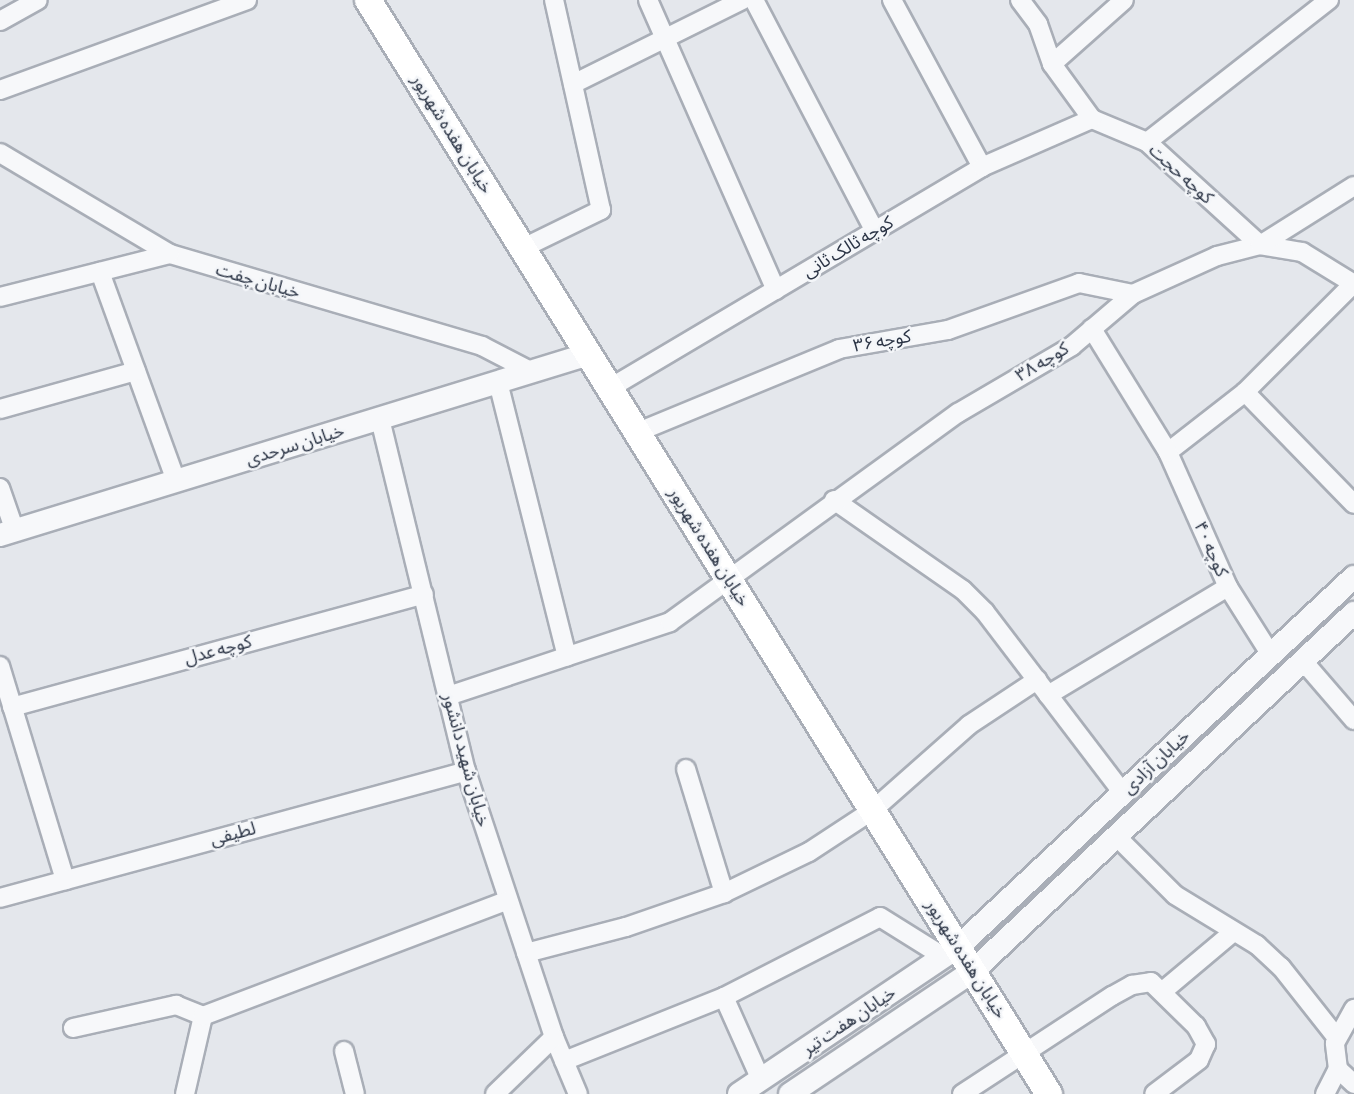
<!DOCTYPE html>
<html>
<head>
<meta charset="utf-8">
<style>
  body { margin:0 }
  #map { position:relative; width:1354px; height:1094px; overflow:hidden; background:#e4e7ec; font-family:"Asap Condensed","Noto Sans Arabic",sans-serif }
  div>[style] { position:absolute }
  .roads { filter:drop-shadow(2px 0 #a9aeb7) drop-shadow(-2px 0 #a9aeb7) drop-shadow(0 2px #a9aeb7) drop-shadow(0 -2px #a9aeb7) }
  .minor>* { height:18px; margin:-9px; padding:0 9px; transform-origin:9px; border-radius:9px; background:#f7f8fa }
  .tertiary>* { height:22px; margin:-11px; padding:0 11px; transform-origin:11px; border-radius:11px; background:#f7f8fa }
  .secondary>* { height:26px; margin:-13px; padding:0 13px; transform-origin:13px; border-radius:13px; background:#fff }
  span { translate:-50% -50%; white-space:nowrap; text-align:center; line-height:1.15; -webkit-text-stroke:5px #f4f6f9; paint-order:stroke }
  .street-label { font-size:18px; color:#2b3445 }
</style>
</head>
<body>
<div id="map">
  <div class="roads">
    <div class="minor">
      <div style="left:648px;top:0;width:317px;rotate:66.2deg"></div>
      <div style="left:754px;top:0;width:261px;rotate:62.4deg"></div>
      <div style="left:892px;top:0;width:190px;rotate:61.7deg"></div>
      <div style="left:1020px;top:0;width:30px;rotate:53deg"></div>
      <div style="left:1038px;top:24px;width:42px;rotate:70.7deg"></div>
      <div style="left:1052px;top:64px;width:68px;rotate:54deg"></div>
      <div style="left:1092px;top:119px;width:60px;rotate:22.7deg"></div>
      <div style="left:1147px;top:142px;width:153px;rotate:42.3deg"></div>
      <div style="left:1260px;top:245px;width:43px;rotate:9.5deg"></div>
      <div style="left:1302px;top:252px;width:61px;rotate:31.6deg"></div>
      <div style="left:0;top:21px;width:43px;rotate:-28.9deg"></div>
      <div style="left:1052px;top:64px;width:96px;rotate:-41.6deg"></div>
      <div style="left:573px;top:84px;width:189px;rotate:-26.4deg"></div>
      <div style="left:0;top:90px;width:263px;rotate:-20deg"></div>
      <div style="left:1147px;top:142px;width:231px;rotate:-38deg"></div>
      <div style="left:0;top:153px;width:198px;rotate:30.7deg"></div>
      <div style="left:170px;top:254px;width:325px;rotate:16.4deg"></div>
      <div style="left:482px;top:346px;width:56px;rotate:27.5deg"></div>
      <div style="left:523px;top:248px;width:87px;rotate:-26deg"></div>
      <div style="left:601px;top:210px;width:215px;rotate:-102.6deg"></div>
      <div style="left:100px;top:272px;width:222px;rotate:70deg"></div>
      <div style="left:0;top:297px;width:175px;rotate:-14.2deg"></div>
      <div style="left:498px;top:382px;width:283px;rotate:75.9deg"></div>
      <div style="left:610px;top:388px;width:433px;rotate:-30.7deg"></div>
      <div style="left:982px;top:167px;width:120px;rotate:-23.6deg"></div>
      <div style="left:1245px;top:392px;width:156px;rotate:45.8deg"></div>
      <div style="left:0;top:409px;width:141px;rotate:-15.6deg"></div>
      <div style="left:380px;top:419px;width:362px;rotate:76.3deg"></div>
      <div style="left:466px;top:771px;width:280px;rotate:71.7deg"></div>
      <div style="left:554px;top:1037px;width:62px;rotate:67.2deg"></div>
      <div style="left:638px;top:432px;width:217px;rotate:-22.4deg"></div>
      <div style="left:839px;top:349px;width:111px;rotate:-9.9deg"></div>
      <div style="left:948px;top:330px;width:139px;rotate:-19.7deg"></div>
      <div style="left:1079px;top:283px;width:55px;rotate:11.5deg"></div>
      <div style="left:1168px;top:452px;width:98px;rotate:-37.9deg"></div>
      <div style="left:1245px;top:392px;width:153px;rotate:-45deg"></div>
      <div style="left:0;top:488px;width:46px;rotate:70.8deg"></div>
      <div style="left:834px;top:500px;width:157px;rotate:34.9deg"></div>
      <div style="left:963px;top:590px;width:31px;rotate:45deg"></div>
      <div style="left:985px;top:612px;width:228px;rotate:52.7deg"></div>
      <div style="left:1228px;top:587px;width:80px;rotate:57.7deg"></div>
      <div style="left:1303px;top:661px;width:78px;rotate:49.2deg"></div>
      <div style="left:0;top:666px;width:224px;rotate:73.1deg"></div>
      <div style="left:1048px;top:695px;width:210px;rotate:-31deg"></div>
      <div style="left:1228px;top:587px;width:148px;rotate:-114deg"></div>
      <div style="left:1168px;top:452px;width:145px;rotate:-121.7deg"></div>
      <div style="left:448px;top:696px;width:234px;rotate:-18.4deg"></div>
      <div style="left:670px;top:622px;width:356px;rotate:-36deg"></div>
      <div style="left:958px;top:413px;width:132px;rotate:-30.4deg"></div>
      <div style="left:1072px;top:346px;width:80px;rotate:-40.4deg"></div>
      <div style="left:1133px;top:294px;width:92px;rotate:-24.3deg"></div>
      <div style="left:1217px;top:256px;width:44px;rotate:-14.3deg"></div>
      <div style="left:1260px;top:245px;width:111px;rotate:-32.1deg"></div>
      <div style="left:12px;top:707px;width:427px;rotate:-15.3deg"></div>
      <div style="left:686px;top:769px;width:130px;rotate:73deg"></div>
      <div style="left:1116px;top:836px;width:83px;rotate:45deg"></div>
      <div style="left:1175px;top:895px;width:96px;rotate:31.4deg"></div>
      <div style="left:1257px;top:945px;width:33px;rotate:43deg"></div>
      <div style="left:1281px;top:967px;width:90px;rotate:51.7deg"></div>
      <div style="left:0;top:898px;width:483px;rotate:-15.2deg"></div>
      <div style="left:526px;top:953px;width:103px;rotate:-14.6deg"></div>
      <div style="left:626px;top:927px;width:104px;rotate:-19.1deg"></div>
      <div style="left:724px;top:893px;width:94px;rotate:-25.8deg"></div>
      <div style="left:809px;top:852px;width:77px;rotate:-33.3deg"></div>
      <div style="left:873px;top:810px;width:128px;rotate:-41.5deg"></div>
      <div style="left:969px;top:725px;width:82px;rotate:-33.5deg"></div>
      <div style="left:1163px;top:991px;width:90px;rotate:-40deg"></div>
      <div style="left:724px;top:997px;width:91px;rotate:66deg"></div>
      <div style="left:73px;top:1028px;width:106px;rotate:-12.6deg"></div>
      <div style="left:176px;top:1005px;width:29px;rotate:22deg"></div>
      <div style="left:344px;top:1051px;width:44px;rotate:75.7deg"></div>
      <div style="left:564px;top:1061px;width:172px;rotate:-21.8deg"></div>
      <div style="left:724px;top:997px;width:175px;rotate:-27.1deg"></div>
      <div style="left:880px;top:917px;width:75px;rotate:32deg"></div>
      <div style="left:1338px;top:1069px;width:26px;rotate:-97deg"></div>
      <div style="left:1335px;top:1043px;width:39px;rotate:-61deg"></div>
      <div style="left:185px;top:1094px;width:80px;rotate:-77deg"></div>
      <div style="left:203px;top:1016px;width:326px;rotate:-20.8deg"></div>
      <div style="left:495px;top:1094px;width:82px;rotate:-44deg"></div>
      <div style="left:962px;top:1094px;width:179px;rotate:-33.2deg"></div>
      <div style="left:1112px;top:996px;width:23px;rotate:-29deg"></div>
      <div style="left:1132px;top:985px;width:19px;rotate:-9deg"></div>
      <div style="left:1151px;top:982px;width:63px;rotate:44.4deg"></div>
      <div style="left:1196px;top:1026px;width:21px;rotate:61deg"></div>
      <div style="left:1206px;top:1044px;width:17px;rotate:114deg"></div>
      <div style="left:1199px;top:1060px;width:56px;rotate:142.9deg"></div>
      <div style="left:1325px;top:1094px;width:28px;rotate:-63deg"></div>
      <div style="left:1338px;top:1069px;width:22px;rotate:43deg"></div>
    </div>
    <div class="tertiary">
      <div style="left:0;top:535px;width:616px;rotate:-17.08deg"></div>
      <div style="left:739px;top:1094px;width:264px;rotate:-33.9deg"></div>
      <div style="left:958px;top:947px;width:542px;rotate:-43.06deg"></div>
      <div style="left:790px;top:1094px;width:220px;rotate:-33.9deg"></div>
      <div style="left:973px;top:971px;width:523px;rotate:-43.22deg"></div>
    </div>
    <div class="secondary">
      <div style="left:368px;top:0;width:1289px;rotate:58.1deg"></div>
    </div>
  </div>
  <div class="street-label">
    <span style="left:452px;top:134px;rotate:58deg">خیابان هفده شهریور</span>
    <span style="left:1181px;top:174px;rotate:42deg">کوچه حجت</span>
    <span style="left:848px;top:247px;rotate:-31deg">کوچه ثالک ثانی</span>
    <span style="left:258px;top:281px;rotate:16deg">خیابان چفت</span>
    <span style="left:882px;top:341px;rotate:-10deg">کوچه ۳۶</span>
    <span style="left:1042px;top:362px;rotate:-31deg">کوچه ۳۸</span>
    <span style="left:295px;top:445px;rotate:-17deg">خیابان سرحدی</span>
    <span style="left:709px;top:547px;rotate:58deg">خیابان هفده شهریور</span>
    <span style="left:1211px;top:549px;rotate:66deg">کوچه ۴۰</span>
    <span style="left:218px;top:650px;rotate:-15deg">کوچه عدل</span>
    <span style="left:466px;top:760px;rotate:75deg">خیابان شهید دانشور</span>
    <span style="left:1156px;top:762px;rotate:-43deg">خیابان آزادی</span>
    <span style="left:233px;top:834px;rotate:-15deg">لطیفی</span>
    <span style="left:966px;top:959px;rotate:58deg">خیابان هفده شهریور</span>
    <span style="left:849px;top:1021px;rotate:-34deg">خیابان هفت تیر</span>
  </div>
</div>
</body>
</html>
